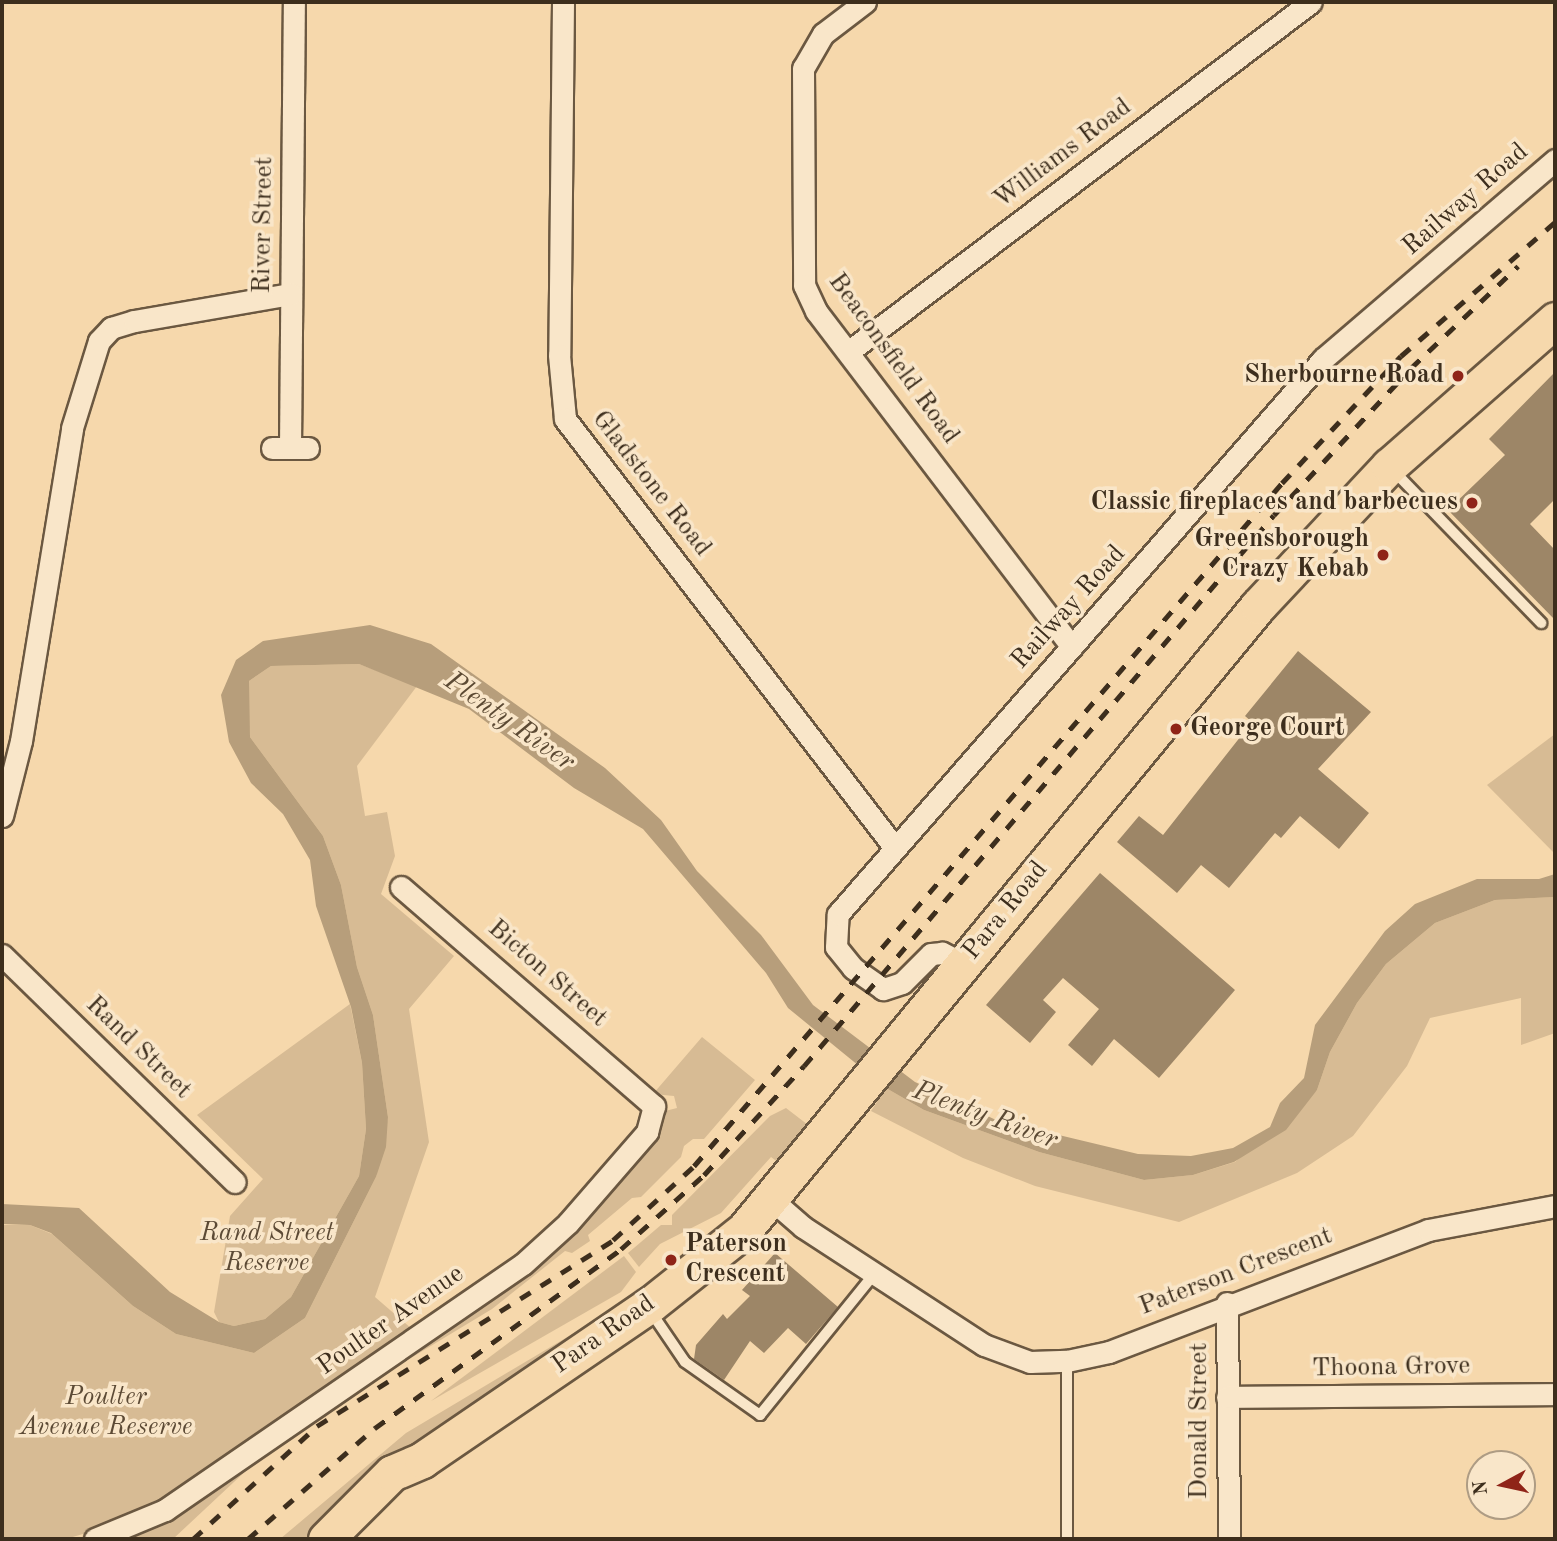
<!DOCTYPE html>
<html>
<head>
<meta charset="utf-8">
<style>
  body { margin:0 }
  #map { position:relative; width:1557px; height:1541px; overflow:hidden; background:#f6d8ac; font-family:"Old Standard TT",serif }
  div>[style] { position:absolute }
  .green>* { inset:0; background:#d7bb94 }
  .water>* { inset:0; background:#b79e7b }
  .building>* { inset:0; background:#9d8667 }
  .roads { filter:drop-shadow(2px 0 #6b5841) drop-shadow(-2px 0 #6b5841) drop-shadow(0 2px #6b5841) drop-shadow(0 -2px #6b5841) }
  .lane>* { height:10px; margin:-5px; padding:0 5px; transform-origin:5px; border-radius:5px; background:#f9e6c9 }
  .street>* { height:21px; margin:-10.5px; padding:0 10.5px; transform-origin:10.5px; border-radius:10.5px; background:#f9e6c9 }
  .primary>* { height:35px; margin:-17.5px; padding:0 17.5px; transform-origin:17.5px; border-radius:17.5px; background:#f6d8ac }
  .rail>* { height:5px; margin-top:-2.5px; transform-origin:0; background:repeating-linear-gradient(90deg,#3d2e1d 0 12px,transparent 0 24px) }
  .dots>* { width:19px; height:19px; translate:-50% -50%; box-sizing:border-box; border:4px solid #f9e6c9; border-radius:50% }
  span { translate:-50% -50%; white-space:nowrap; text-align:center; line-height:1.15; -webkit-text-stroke:7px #f9e6c9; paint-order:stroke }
  .street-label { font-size:26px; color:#3d2e1d }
  .poi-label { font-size:26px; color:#3d2e1d; font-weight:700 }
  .right { translate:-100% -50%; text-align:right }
  .left { translate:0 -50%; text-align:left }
  .park-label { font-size:26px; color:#5c4a35; font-style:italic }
  .water-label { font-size:28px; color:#5c4a34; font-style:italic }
  .frame { position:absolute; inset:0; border:4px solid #3d2e1d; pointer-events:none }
  .north { position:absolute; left:1466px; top:1450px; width:70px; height:70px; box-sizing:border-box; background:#f9e6c9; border:2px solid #ae9c84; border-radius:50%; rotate:262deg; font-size:19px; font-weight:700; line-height:28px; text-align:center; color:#3d2e1d }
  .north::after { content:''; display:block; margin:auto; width:24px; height:32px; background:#8f2418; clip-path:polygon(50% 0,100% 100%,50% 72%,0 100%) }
</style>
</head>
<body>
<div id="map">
  <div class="green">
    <div style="clip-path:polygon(359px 664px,417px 686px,357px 766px,365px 816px,387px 812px,395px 856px,381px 894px,454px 956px,409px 1009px,429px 1142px,375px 1297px,412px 1329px,160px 1503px,113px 1525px,66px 1539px,2px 1539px,2px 1225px,30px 1225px,52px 1234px,133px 1306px,176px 1334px,254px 1353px,305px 1318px,376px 1177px,388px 1117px,373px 1015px,357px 967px,341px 885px,323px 836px,250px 737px,247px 707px,249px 681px,271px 666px)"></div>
    <div style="clip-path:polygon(1555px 734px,1555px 854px,1487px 785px)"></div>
    <div style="clip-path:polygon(1555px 897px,1555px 1033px,1521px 1045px,1521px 998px,1430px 1018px,1407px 1066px,1353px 1136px,1297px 1173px,1179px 1222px,1035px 1186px,963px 1158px,871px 1111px,886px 1088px,924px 1110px,1039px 1152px,1144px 1180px,1193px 1175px,1235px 1162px,1317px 1090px,1330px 1052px,1357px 1003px,1386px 964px,1435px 923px,1495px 900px)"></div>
    <div style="clip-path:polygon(350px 1004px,362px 1063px,366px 1129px,359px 1176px,291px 1297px,265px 1319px,234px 1326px,219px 1322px,214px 1312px,230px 1216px,263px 1179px,197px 1115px)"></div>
    <div style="clip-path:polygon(702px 1037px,755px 1080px,704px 1139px,693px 1139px,684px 1146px,681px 1157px,641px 1197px,632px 1198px,588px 1235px,590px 1241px,572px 1253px,565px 1251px,492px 1309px,348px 1396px,250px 1467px,173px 1539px,125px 1539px,170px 1518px,407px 1354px,656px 1133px,665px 1111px,677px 1108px,674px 1096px,653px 1094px)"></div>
    <div style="clip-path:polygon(786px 1108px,812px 1128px,783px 1166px,771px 1157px,721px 1213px,660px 1244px,639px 1267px,628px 1253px,661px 1225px,672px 1225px,672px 1215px,770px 1116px)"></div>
    <div style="clip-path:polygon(624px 1256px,636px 1272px,621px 1292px,431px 1401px)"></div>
    <div style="clip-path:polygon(638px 1288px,632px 1298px,316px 1539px,280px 1539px,406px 1433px,606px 1314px)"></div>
  </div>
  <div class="water">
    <div style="clip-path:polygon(370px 625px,431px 644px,605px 768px,661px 820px,697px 871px,761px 935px,813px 1005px,915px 1082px,996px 1120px,1138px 1154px,1191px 1156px,1233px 1148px,1270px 1127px,1280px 1103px,1304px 1078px,1315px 1025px,1385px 931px,1415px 904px,1477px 879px,1539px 879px,1555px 874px,1555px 897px,1495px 900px,1435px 923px,1386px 964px,1357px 1003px,1330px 1052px,1317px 1090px,1286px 1130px,1234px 1162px,1193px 1175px,1144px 1180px,1039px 1152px,924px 1110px,886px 1088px,788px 1008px,766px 973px,643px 829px,574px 788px,469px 709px,359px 664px,271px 666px,249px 681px,250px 737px,323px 836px,341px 885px,357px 967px,373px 1015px,388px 1117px,386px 1147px,376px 1177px,305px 1318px,254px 1353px,176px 1334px,133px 1306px,51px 1233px,30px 1225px,2px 1224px,2px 1204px,79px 1208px,170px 1292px,219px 1322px,234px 1326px,265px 1319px,291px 1297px,359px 1176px,366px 1129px,362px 1063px,351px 1007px,316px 906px,310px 860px,283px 814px,251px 783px,229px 742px,221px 695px,236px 660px,263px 641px)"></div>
  </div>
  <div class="building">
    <div style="clip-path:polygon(1555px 372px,1555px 499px,1530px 524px,1555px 550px,1555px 620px,1448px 510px,1505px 455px,1489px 439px)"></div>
    <div style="clip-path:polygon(1298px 651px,1371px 712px,1318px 769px,1369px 813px,1339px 849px,1300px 816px,1281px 838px,1275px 833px,1229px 888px,1201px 865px,1177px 893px,1117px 842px,1139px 816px,1163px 835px,1252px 722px,1245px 716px)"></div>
    <div style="clip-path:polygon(1100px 873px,1235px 990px,1159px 1078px,1114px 1039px,1092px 1066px,1068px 1045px,1099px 1009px,1063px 978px,1043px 1000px,1056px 1012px,1030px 1043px,986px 1005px)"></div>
    <div style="clip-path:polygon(775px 1253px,838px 1307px,806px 1344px,788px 1328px,764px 1353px,750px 1341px,724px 1380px,694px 1359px,696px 1345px,723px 1314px,727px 1319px,750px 1296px,742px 1290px)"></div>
  </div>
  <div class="roads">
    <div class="lane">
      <div style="left:1391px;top:468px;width:216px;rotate:45.9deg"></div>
      <div style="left:651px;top:1312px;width:60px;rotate:55.8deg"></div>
      <div style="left:685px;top:1362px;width:92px;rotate:35.2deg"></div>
      <div style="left:760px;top:1415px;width:184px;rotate:-51deg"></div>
      <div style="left:1067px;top:1361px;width:178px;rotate:90deg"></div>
    </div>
    <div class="street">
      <div style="left:563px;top:2px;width:353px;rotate:90.6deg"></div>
      <div style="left:559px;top:355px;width:64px;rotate:84.6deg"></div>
      <div style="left:565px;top:419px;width:541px;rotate:52.43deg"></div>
      <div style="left:865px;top:2px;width:53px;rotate:142.7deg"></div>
      <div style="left:823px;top:34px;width:39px;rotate:120deg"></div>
      <div style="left:803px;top:68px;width:217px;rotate:89.7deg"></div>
      <div style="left:804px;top:285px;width:29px;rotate:65deg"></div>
      <div style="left:816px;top:311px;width:422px;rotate:52.7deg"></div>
      <div style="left:848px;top:352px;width:580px;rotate:-37.09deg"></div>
      <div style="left:272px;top:448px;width:36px"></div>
      <div style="left:290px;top:448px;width:446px;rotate:-89.5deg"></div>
      <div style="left:2px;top:816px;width:77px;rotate:-75.8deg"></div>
      <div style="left:21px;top:741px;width:317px;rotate:-80.7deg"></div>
      <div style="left:72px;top:428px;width:91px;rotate:-72.8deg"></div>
      <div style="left:99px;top:341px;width:18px;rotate:-47deg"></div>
      <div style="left:111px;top:328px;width:24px;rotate:-17deg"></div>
      <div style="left:134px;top:321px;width:159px;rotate:-9.8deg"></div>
      <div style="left:401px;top:887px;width:335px;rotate:40.9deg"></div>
      <div style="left:2px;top:955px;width:325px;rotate:44.3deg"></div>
      <div style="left:964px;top:964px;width:25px;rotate:-153deg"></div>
      <div style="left:942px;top:953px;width:11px;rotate:175deg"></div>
      <div style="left:931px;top:954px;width:41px;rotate:135deg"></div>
      <div style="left:902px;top:983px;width:20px;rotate:162deg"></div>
      <div style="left:883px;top:989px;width:37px;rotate:-145deg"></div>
      <div style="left:853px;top:968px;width:27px;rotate:-129deg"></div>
      <div style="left:836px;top:947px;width:33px;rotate:-87deg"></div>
      <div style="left:838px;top:914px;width:737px;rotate:-48.85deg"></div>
      <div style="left:1323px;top:359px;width:306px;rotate:-40.6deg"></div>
      <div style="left:772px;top:1200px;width:41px;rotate:41.1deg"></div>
      <div style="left:803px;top:1227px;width:216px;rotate:33.1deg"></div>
      <div style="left:984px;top:1345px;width:49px;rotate:20.3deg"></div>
      <div style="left:1030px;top:1362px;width:37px;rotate:-2deg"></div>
      <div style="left:1067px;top:1361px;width:43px;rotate:-12.1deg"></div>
      <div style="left:1109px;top:1352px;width:342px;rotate:-20.9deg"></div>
      <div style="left:1428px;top:1230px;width:129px;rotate:-10.7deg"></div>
      <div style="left:1227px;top:1303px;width:236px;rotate:89.5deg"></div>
      <div style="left:1227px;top:1397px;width:328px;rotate:-0.5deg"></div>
      <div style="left:95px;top:1539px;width:76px;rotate:-22.5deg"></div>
      <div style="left:165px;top:1510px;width:434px;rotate:-34.5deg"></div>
      <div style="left:523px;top:1264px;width:61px;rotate:-42.3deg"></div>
      <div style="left:568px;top:1223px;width:121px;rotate:-49deg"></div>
      <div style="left:647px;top:1132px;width:27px;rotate:-75deg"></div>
    </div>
    <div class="primary">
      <div style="left:326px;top:1539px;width:93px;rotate:-45deg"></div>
      <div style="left:392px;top:1473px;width:33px;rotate:-23deg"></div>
      <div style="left:422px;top:1460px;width:277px;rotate:-34.3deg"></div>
      <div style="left:651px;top:1304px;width:119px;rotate:-38.5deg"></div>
      <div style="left:744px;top:1230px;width:808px;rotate:-50.52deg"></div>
      <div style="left:1258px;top:606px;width:192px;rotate:-46.9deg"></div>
      <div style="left:1389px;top:466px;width:221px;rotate:-41.3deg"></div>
    </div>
  </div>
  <div class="rail">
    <div style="left:193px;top:1539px;width:168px;rotate:-42.3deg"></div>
    <div style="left:317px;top:1426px;width:350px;rotate:-32.1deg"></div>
    <div style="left:613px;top:1240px;width:110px;rotate:-42.4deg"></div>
    <div style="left:694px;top:1166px;width:901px;rotate:-49.27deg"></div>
    <div style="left:1282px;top:483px;width:174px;rotate:-46.9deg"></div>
    <div style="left:1401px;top:356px;width:204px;rotate:-41deg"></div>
    <div style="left:248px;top:1539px;width:169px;rotate:-41.2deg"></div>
    <div style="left:375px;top:1428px;width:304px;rotate:-36deg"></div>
    <div style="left:621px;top:1249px;width:111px;rotate:-41.7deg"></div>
    <div style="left:704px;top:1175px;width:148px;rotate:-47.5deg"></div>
    <div style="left:804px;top:1066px;width:724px;rotate:-49.54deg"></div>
    <div style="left:1274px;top:515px;width:201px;rotate:-47deg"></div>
    <div style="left:1411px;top:368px;width:148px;rotate:-43.6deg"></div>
  </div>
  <div class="dots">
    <div style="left:1458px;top:376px;background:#8f2418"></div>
    <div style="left:1472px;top:503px;background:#8f2418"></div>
    <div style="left:1383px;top:555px;background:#8f2418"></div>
    <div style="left:1176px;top:729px;background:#8f2418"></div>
    <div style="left:671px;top:1260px;background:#8f2418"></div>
  </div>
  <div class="street-label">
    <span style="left:1063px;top:154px;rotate:-37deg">Williams Road</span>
    <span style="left:1466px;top:200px;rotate:-41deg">Railway Road</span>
    <span style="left:264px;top:225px;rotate:-89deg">River Street</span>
    <span style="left:893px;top:359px;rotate:54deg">Beaconsfield Road</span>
    <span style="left:651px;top:484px;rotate:52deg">Gladstone Road</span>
    <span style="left:1069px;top:608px;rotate:-48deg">Railway Road</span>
    <span style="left:1006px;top:911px;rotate:-51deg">Para Road</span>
    <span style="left:547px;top:974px;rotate:41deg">Bicton Street</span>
    <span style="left:138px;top:1048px;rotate:44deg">Rand Street</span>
    <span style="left:1236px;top:1272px;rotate:-21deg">Paterson Crescent</span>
    <span style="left:391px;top:1321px;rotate:-35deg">Poulter Avenue</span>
    <span style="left:604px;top:1335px;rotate:-35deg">Para Road</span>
    <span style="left:1391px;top:1368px;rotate:-1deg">Thoona Grove</span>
    <span style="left:1200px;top:1421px;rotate:-90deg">Donald Street</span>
  </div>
  <div class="poi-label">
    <span class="right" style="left:1444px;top:376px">Sherbourne Road</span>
    <span class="right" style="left:1458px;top:503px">Classic fireplaces and barbecues</span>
    <span class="right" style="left:1369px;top:555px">Greensborough<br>Crazy Kebab</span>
    <span class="left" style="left:1190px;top:729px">George Court</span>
    <span class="left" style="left:685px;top:1260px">Paterson<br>Crescent</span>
  </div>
  <div class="park-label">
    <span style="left:267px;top:1249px">Rand Street<br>Reserve</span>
    <span style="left:106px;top:1413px">Poulter<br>Avenue Reserve</span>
  </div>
  <div class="water-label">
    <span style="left:509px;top:722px;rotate:35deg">Plenty River</span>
    <span style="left:985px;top:1116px;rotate:20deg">Plenty River</span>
  </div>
  <div class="frame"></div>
  <div class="north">N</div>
</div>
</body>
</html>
